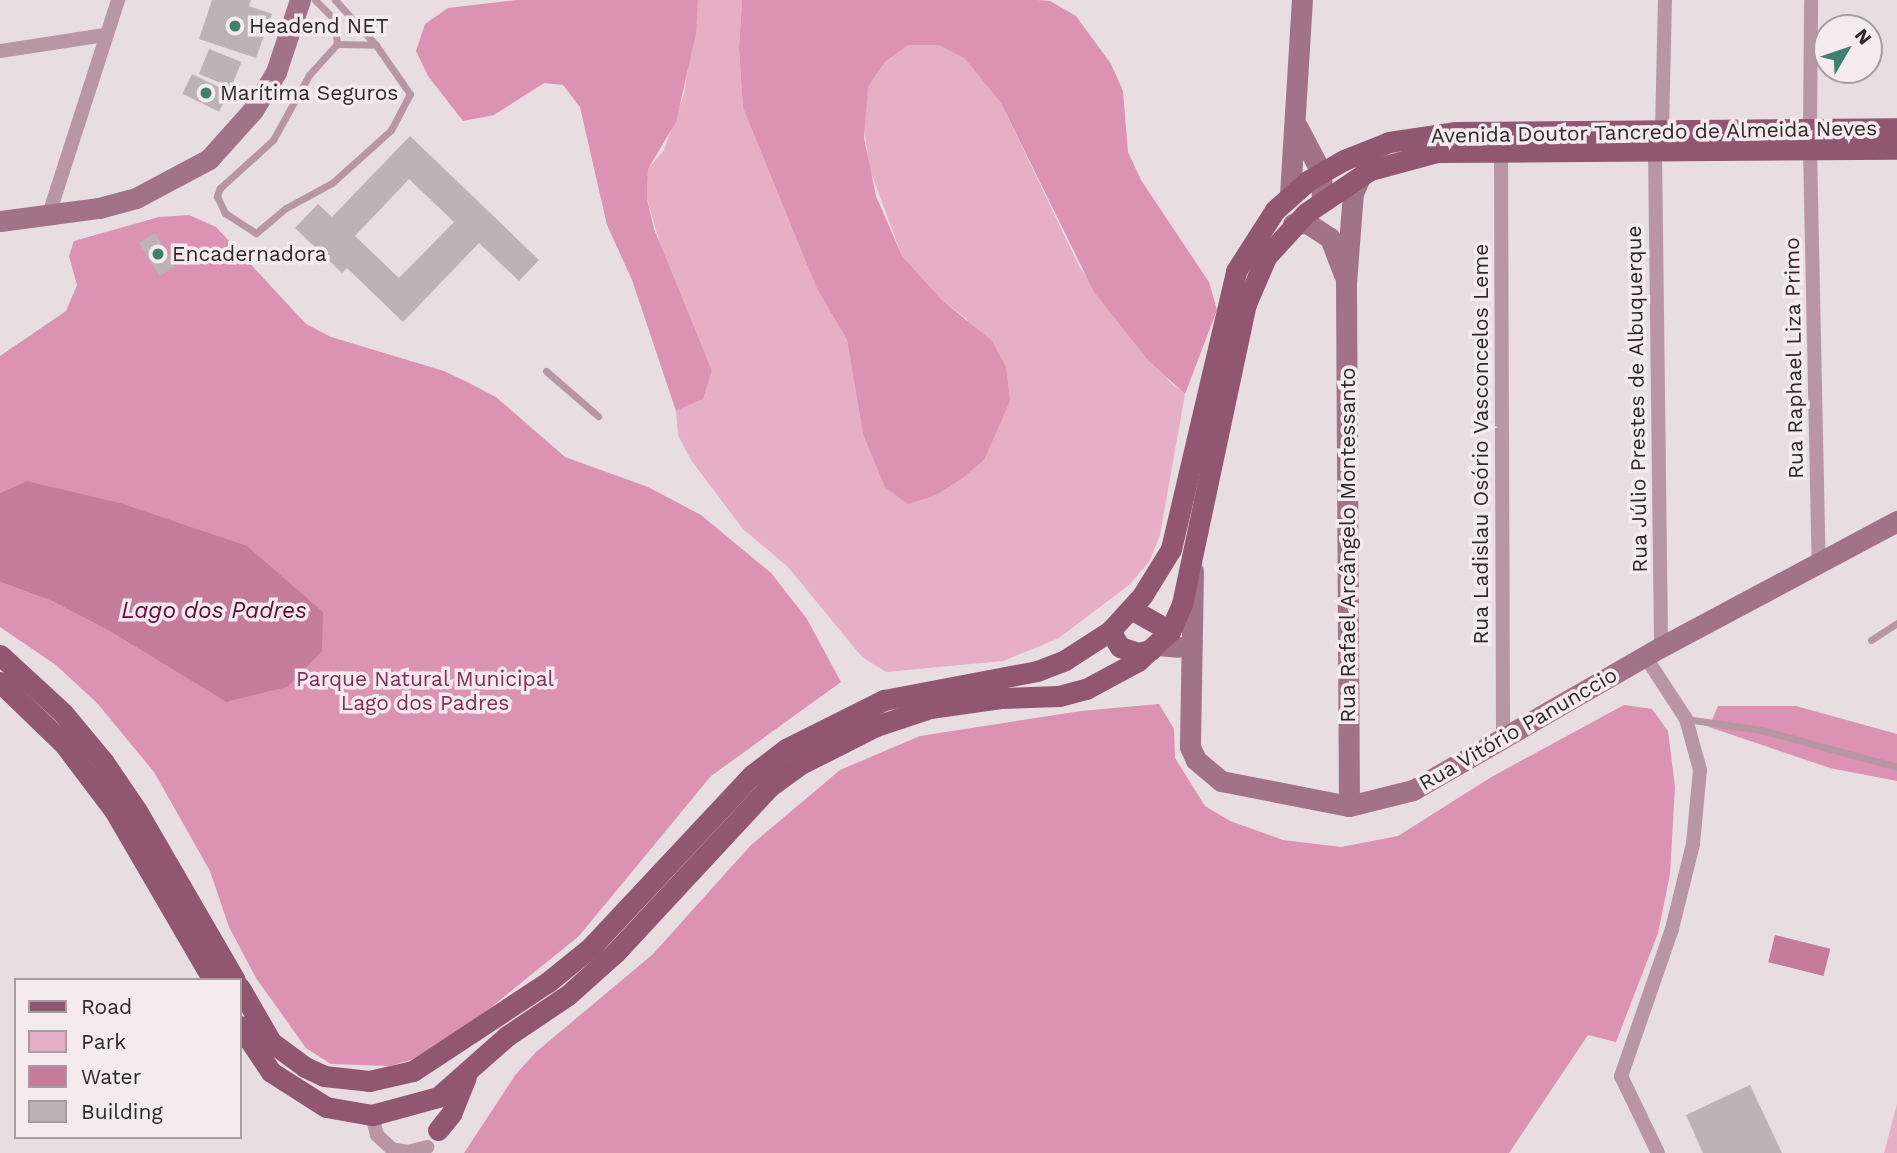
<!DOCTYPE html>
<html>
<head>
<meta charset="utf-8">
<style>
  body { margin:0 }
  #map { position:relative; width:1897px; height:1153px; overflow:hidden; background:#e8dde1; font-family:"Work Sans",sans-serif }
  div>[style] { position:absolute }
  .green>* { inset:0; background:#e7afc6 }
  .forest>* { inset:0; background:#dc92b2 }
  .water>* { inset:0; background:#c57c9c; transform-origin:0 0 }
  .building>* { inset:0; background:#bdb2b6; transform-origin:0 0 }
  .lane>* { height:7px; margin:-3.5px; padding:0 3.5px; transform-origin:3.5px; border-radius:3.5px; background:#b896a4 }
  .street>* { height:14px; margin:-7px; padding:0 7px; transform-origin:7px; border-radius:7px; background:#b896a4 }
  .secondary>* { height:21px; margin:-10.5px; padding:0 10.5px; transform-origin:10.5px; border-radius:10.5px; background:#a27286 }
  .primary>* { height:21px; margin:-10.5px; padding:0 10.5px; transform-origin:10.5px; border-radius:10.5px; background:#915771 }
  .dots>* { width:19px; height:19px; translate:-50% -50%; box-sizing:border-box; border:4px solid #f5eaee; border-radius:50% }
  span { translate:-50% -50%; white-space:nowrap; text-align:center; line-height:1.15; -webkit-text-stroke:7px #f5eaee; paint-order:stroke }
  .poi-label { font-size:21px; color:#2d292b }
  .left { translate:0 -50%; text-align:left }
  .street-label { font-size:21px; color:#2d292b }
  .park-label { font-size:21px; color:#842d59 }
  .water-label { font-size:23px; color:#62083c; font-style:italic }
  .legend { position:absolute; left:14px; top:978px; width:228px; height:161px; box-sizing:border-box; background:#f5eaee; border:2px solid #a59da0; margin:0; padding:9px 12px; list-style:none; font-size:21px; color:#2d292b }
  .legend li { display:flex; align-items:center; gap:14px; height:35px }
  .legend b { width:35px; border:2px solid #a59da0 }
  .north { position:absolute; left:1813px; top:14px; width:70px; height:70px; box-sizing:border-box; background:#f5eaee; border:2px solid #a59da0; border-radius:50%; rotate:51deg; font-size:19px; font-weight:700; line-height:28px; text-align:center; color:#2d292b }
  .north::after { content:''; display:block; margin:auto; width:24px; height:32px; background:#41806e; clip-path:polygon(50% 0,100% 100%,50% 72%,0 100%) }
</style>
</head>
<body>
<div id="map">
  <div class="green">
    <div style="clip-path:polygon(698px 0,742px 0,739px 48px,743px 108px,817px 289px,847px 340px,863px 434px,936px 495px,984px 460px,967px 319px,943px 301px,902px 256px,869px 167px,863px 118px,868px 87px,885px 62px,907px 45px,938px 45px,964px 58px,1001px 103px,1080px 268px,1170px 382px,1185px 394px,1160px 535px,1149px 562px,1129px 585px,1059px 638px,1003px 661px,886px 672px,862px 657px,788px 567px,743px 529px,691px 460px,678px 435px,676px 411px,703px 399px,712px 371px,664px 258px,647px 199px,648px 169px,664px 150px,684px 94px)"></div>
    <div style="clip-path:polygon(1897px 1104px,1897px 1153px,1884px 1153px)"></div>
  </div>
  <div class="forest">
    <div style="clip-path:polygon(517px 0,698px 0,696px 33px,676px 122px,648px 169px,647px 199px,654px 229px,712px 371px,703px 399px,676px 411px,632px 280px,607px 225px,580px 107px,563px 85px,544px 83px,494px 115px,463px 121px,428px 76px,416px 51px,425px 24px,448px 8px)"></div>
    <div style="clip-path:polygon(742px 0,1037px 0,1050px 1px,1076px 16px,1111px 64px,1123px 91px,1128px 152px,1141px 180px,1209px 282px,1217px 310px,1185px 394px,1148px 360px,1094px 292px,1001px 103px,964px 58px,938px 45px,908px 45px,885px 62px,868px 87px,864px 138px,876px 196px,902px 256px,943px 301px,992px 341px,1006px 367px,1010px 401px,984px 460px,961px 479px,936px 495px,908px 504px,885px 487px,863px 434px,847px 340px,817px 289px,743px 108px,739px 48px)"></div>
    <div style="clip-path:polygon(189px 215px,216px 227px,306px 324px,331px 337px,444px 371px,471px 384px,496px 397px,565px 457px,648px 487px,701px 515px,771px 573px,807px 619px,841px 682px,711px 776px,579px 936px,489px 1009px,418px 1058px,390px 1066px,331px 1064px,306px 1048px,256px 978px,229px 927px,210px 871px,154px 772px,98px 704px,56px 665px,0 627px,0 582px,52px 601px,111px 632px,226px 702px,26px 481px,0 493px,0 356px,66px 311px,77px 285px,69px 256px,74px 241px,159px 217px)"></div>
    <div style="clip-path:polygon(1159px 704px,1174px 729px,1175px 758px,1205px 806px,1230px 821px,1283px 840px,1341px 847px,1398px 836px,1493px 776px,1624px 705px,1652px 709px,1668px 731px,1675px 787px,1670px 874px,1658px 933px,1616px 1042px,1588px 1035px,1509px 1153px,464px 1153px,516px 1074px,536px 1052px,653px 954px,751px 845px,840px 770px,920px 736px,1081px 711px)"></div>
    <div style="clip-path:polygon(1718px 706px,1796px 706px,1897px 734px,1897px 781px,1830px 768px,1709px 727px)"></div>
  </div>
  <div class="water">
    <div style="clip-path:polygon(26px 481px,120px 503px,247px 546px,323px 612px,322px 651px,287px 687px,226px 702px,111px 632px,52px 601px,0 582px,0 493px)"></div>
    <div style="left:1775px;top:935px;width:57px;height:28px;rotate:14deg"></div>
  </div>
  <div class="building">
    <div style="clip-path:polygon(212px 0,251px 0,249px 6px,272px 14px,256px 58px,199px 39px)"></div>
    <div style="left:209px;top:49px;width:35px;height:27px;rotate:22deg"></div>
    <div style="left:192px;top:74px;width:41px;height:22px;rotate:26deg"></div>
    <div style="clip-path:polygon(evenodd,410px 136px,539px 260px,519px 281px,479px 243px,403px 322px,347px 268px,342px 273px,295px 228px,318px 204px,332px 217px,410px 136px,409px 179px,454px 222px,399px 278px,355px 236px,409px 179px)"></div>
    <div style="left:155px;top:233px;width:39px;height:19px;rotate:58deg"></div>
    <div style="clip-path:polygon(1750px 1085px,1782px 1153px,1703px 1153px,1686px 1115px)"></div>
  </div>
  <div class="lane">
    <div style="left:315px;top:0;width:27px;rotate:45deg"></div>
    <div style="left:334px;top:19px;width:25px;rotate:83deg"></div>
    <div style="left:337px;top:44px;width:42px;rotate:132.1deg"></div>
    <div style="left:309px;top:75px;width:74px;rotate:119deg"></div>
    <div style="left:273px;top:140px;width:72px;rotate:137.8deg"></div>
    <div style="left:220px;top:188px;width:9px;rotate:111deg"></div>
    <div style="left:217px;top:196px;width:19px;rotate:65deg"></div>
    <div style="left:225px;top:213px;width:37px;rotate:33deg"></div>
    <div style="left:256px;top:233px;width:39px;rotate:-40deg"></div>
    <div style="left:286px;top:208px;width:52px;rotate:-28.5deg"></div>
    <div style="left:332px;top:183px;width:79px;rotate:-41.9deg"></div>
    <div style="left:391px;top:130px;width:41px;rotate:-62.2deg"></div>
    <div style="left:410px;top:94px;width:60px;rotate:-124.8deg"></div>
    <div style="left:376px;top:45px;width:61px;rotate:-132.3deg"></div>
    <div style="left:337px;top:44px;width:39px;rotate:1deg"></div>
    <div style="left:546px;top:371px;width:69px;rotate:40.9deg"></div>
    <div style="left:1871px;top:640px;width:31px;rotate:-33deg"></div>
    <div style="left:1686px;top:719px;width:76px;rotate:8.3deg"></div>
    <div style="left:1761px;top:730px;width:141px;rotate:15.2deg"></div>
  </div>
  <div class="street">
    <div style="left:0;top:51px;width:106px;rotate:-8.7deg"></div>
    <div style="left:1810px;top:129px;width:127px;rotate:-89.5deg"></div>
    <div style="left:1662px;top:130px;width:130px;rotate:-88.7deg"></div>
    <div style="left:1810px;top:149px;width:417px;rotate:88.8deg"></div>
    <div style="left:1655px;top:150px;width:497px;rotate:89.3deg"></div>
    <div style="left:1501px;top:151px;width:586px;rotate:89.8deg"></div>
    <div style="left:49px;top:214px;width:225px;rotate:-72.1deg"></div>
    <div style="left:1645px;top:656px;width:75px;rotate:56.9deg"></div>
    <div style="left:1686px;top:719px;width:53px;rotate:74.6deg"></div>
    <div style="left:1700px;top:770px;width:74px;rotate:95.4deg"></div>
    <div style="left:1693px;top:844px;width:88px;rotate:103.9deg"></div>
    <div style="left:1672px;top:929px;width:156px;rotate:109.1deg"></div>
    <div style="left:1621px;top:1076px;width:85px;rotate:64.3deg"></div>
    <div style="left:372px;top:1115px;width:21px;rotate:76deg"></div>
    <div style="left:377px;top:1135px;width:21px;rotate:43deg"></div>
    <div style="left:392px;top:1149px;width:15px;rotate:11deg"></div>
    <div style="left:407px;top:1152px;width:21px;rotate:-14deg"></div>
  </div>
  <div class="secondary">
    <div style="left:1297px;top:126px;width:52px;rotate:62.4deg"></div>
    <div style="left:1321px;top:172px;width:28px;rotate:88deg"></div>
    <div style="left:1290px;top:195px;width:195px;rotate:-86.5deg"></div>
    <div style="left:0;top:221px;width:100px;rotate:-7.5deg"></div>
    <div style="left:99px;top:208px;width:38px;rotate:-15deg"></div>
    <div style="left:136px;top:198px;width:83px;rotate:-28.1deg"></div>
    <div style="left:209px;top:159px;width:66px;rotate:-48.1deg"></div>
    <div style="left:253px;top:110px;width:44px;rotate:-58.8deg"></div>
    <div style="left:276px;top:72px;width:76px;rotate:-71.6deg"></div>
    <div style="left:1293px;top:224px;width:14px;rotate:-4deg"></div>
    <div style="left:1307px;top:223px;width:27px;rotate:33deg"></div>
    <div style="left:1330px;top:238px;width:39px;rotate:69deg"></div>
    <div style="left:1193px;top:571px;width:176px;rotate:91deg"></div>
    <div style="left:1190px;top:747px;width:14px;rotate:65deg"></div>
    <div style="left:1196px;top:760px;width:33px;rotate:40deg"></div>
    <div style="left:1221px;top:781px;width:130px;rotate:11.1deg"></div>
    <div style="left:1349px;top:806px;width:66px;rotate:-14deg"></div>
    <div style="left:1413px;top:790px;width:286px;rotate:-30deg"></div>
    <div style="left:1661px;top:647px;width:268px;rotate:-28.1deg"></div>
    <div style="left:1157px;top:645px;width:21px;rotate:5deg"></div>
    <div style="left:1349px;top:806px;width:523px;rotate:-90.33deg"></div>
    <div style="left:1346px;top:283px;width:90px;rotate:-85.6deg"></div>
    <div style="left:1353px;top:193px;width:17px;rotate:-66deg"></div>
  </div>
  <div class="primary">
    <div style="left:1131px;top:609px;width:45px;rotate:29.4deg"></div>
    <div style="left:1110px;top:631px;width:19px;rotate:58deg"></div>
    <div style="left:1120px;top:647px;width:19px;rotate:18deg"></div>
    <div style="left:1138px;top:653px;width:13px;rotate:-13deg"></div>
    <div style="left:0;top:655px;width:86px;rotate:42.6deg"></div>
    <div style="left:63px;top:713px;width:62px;rotate:50.2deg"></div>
    <div style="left:103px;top:761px;width:60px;rotate:55.8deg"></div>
    <div style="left:137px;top:811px;width:195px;rotate:59.9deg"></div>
    <div style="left:0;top:682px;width:89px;rotate:44.1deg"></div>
    <div style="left:64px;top:744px;width:83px;rotate:52.9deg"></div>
    <div style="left:114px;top:810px;width:197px;rotate:59.8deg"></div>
    <div style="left:240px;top:988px;width:62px;rotate:60.1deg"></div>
    <div style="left:271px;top:1042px;width:42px;rotate:36.3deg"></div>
    <div style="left:305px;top:1067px;width:21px;rotate:25deg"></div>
    <div style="left:324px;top:1076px;width:45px;rotate:6.3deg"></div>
    <div style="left:369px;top:1081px;width:45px;rotate:-12.8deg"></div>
    <div style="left:413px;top:1071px;width:162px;rotate:-33.4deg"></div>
    <div style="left:548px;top:982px;width:55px;rotate:-39.1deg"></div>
    <div style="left:591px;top:947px;width:236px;rotate:-46.9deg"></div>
    <div style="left:752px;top:775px;width:43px;rotate:-37.4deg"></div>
    <div style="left:786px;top:749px;width:110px;rotate:-26.6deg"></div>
    <div style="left:884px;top:700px;width:156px;rotate:-10.7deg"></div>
    <div style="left:1037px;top:671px;width:30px;rotate:-21deg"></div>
    <div style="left:1065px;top:660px;width:54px;rotate:-32.8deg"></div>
    <div style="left:1110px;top:631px;width:47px;rotate:-47.6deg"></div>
    <div style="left:1142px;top:596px;width:55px;rotate:-58.3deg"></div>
    <div style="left:1171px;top:549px;width:285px;rotate:-76.8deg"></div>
    <div style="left:1236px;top:271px;width:72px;rotate:-57.4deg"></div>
    <div style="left:1275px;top:210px;width:45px;rotate:-41.4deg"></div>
    <div style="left:1309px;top:180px;width:40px;rotate:-29.7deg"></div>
    <div style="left:1344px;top:160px;width:48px;rotate:-21.8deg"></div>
    <div style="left:1389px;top:142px;width:68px;rotate:-8.5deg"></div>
    <div style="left:1456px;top:132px;width:441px;rotate:-0.5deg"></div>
    <div style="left:240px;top:1026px;width:55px;rotate:56deg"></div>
    <div style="left:271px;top:1072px;width:65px;rotate:32.5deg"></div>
    <div style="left:326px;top:1107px;width:47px;rotate:9.9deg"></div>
    <div style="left:372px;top:1115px;width:68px;rotate:-15.3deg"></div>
    <div style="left:438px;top:1097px;width:92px;rotate:-41.5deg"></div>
    <div style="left:507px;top:1036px;width:73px;rotate:-33.9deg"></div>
    <div style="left:568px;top:995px;width:63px;rotate:-41.8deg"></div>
    <div style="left:615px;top:953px;width:226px;rotate:-47.1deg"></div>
    <div style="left:769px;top:787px;width:37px;rotate:-36deg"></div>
    <div style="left:799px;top:765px;width:86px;rotate:-26.9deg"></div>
    <div style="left:876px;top:726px;width:57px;rotate:-18.4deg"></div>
    <div style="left:930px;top:708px;width:73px;rotate:-7.9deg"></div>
    <div style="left:1002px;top:698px;width:57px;rotate:-2deg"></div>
    <div style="left:1059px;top:696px;width:28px;rotate:-15deg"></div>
    <div style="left:1086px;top:689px;width:59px;rotate:-28.3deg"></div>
    <div style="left:1138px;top:661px;width:44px;rotate:-43.2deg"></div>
    <div style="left:1170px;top:631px;width:30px;rotate:-66deg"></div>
    <div style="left:1182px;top:604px;width:307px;rotate:-78deg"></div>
    <div style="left:1246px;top:304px;width:51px;rotate:-66.9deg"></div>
    <div style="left:1266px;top:257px;width:59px;rotate:-47.7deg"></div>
    <div style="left:1306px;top:213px;width:77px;rotate:-33.9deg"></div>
    <div style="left:1370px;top:170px;width:69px;rotate:-15deg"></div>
    <div style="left:1437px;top:152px;width:460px;rotate:-0.4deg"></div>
    <div style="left:438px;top:1130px;width:21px;rotate:-51deg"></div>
    <div style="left:451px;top:1114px;width:40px;rotate:-68deg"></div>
  </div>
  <div class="dots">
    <div style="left:235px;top:26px;background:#41806e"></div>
    <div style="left:206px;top:93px;background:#41806e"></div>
    <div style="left:158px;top:254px;background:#41806e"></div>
  </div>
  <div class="poi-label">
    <span class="left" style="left:249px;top:26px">Headend NET</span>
    <span class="left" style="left:220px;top:93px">Marítima Seguros</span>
    <span class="left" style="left:172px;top:254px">Encadernadora</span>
  </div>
  <div class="street-label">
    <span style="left:1654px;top:132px;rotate:-1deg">Avenida Doutor Tancredo de Almeida Neves</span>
    <span style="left:1794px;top:358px;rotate:-91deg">Rua Raphael Liza Primo</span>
    <span style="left:1637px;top:399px;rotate:-91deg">Rua Júlio Prestes de Albuquerque</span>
    <span style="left:1481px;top:444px;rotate:-90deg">Rua Ladislau Osório Vasconcelos Leme</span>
    <span style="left:1348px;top:545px;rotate:-90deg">Rua Rafael Arcângelo Montessanto</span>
    <span style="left:1518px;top:729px;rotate:-30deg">Rua Vitório Panunccio</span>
  </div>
  <div class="park-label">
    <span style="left:425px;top:691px">Parque Natural Municipal<br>Lago dos Padres</span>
  </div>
  <div class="water-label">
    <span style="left:214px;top:611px">Lago dos Padres</span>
  </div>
  <ul class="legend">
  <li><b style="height:9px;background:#915771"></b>Road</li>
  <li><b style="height:19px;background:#e7afc6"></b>Park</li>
  <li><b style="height:19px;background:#c57c9c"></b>Water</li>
  <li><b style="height:19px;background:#bdb2b6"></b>Building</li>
  </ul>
  <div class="north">N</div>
</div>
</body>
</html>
